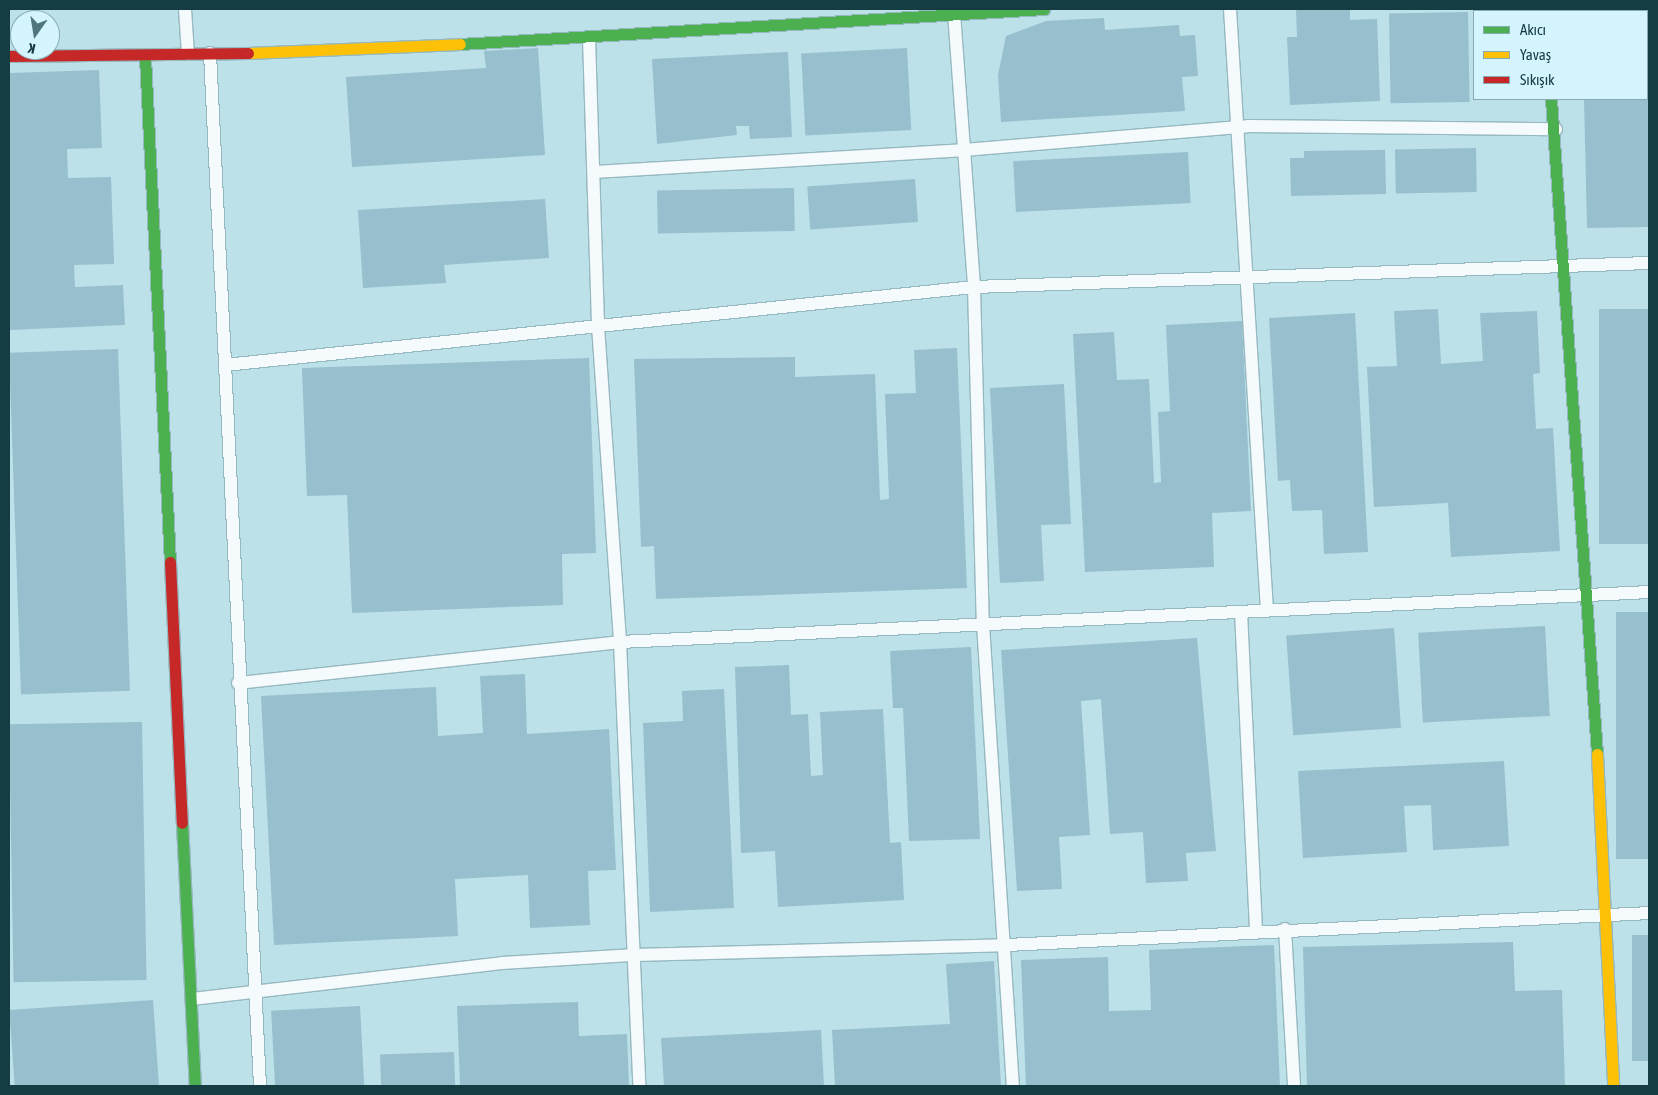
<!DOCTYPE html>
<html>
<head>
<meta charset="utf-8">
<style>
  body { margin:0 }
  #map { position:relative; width:1658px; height:1095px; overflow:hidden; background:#bce1e9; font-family:"Asap Condensed",sans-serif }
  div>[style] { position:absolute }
  .building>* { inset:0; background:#98bfce; transform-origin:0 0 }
  .roads { filter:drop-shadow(1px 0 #96b8bf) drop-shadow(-1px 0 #96b8bf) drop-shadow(0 1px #96b8bf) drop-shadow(0 -1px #96b8bf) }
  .lane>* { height:12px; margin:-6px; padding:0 6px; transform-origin:6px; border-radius:6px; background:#f5fafc }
  .fast>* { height:11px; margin:-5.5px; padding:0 5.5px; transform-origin:5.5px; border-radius:5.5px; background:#4caf50 }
  .slow>* { height:11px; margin:-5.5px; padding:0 5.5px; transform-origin:5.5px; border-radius:5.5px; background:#ffc107 }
  .jam>* { height:11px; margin:-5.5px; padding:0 5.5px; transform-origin:5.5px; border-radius:5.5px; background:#c62828 }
  span { translate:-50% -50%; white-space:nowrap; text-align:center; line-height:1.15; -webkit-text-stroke:4px #d4f5fd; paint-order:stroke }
  .frame { position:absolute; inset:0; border:10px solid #153c43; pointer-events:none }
  .legend { position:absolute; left:1473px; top:10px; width:175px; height:90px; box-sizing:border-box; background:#d4f5fd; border:1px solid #88abb3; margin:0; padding:6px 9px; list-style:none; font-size:15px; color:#153c43 }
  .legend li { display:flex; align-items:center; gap:10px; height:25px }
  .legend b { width:25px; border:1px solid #88abb3 }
  .north { position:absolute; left:10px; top:10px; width:50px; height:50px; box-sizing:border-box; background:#d4f5fd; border:1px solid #88abb3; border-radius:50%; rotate:193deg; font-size:14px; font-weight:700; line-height:20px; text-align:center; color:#153c43 }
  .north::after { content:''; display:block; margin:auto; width:18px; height:22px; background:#4f767d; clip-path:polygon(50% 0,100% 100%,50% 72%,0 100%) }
</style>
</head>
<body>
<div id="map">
  <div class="building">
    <div style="clip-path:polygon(1296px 9px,1350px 9px,1350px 20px,1377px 19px,1380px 101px,1290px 105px,1287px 37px,1297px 37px)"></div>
    <div style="clip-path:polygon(1582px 9px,1649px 9px,1649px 227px,1587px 228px,1584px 99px,1647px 99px,1647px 11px)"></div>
    <div style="left:1468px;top:12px;width:90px;height:79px;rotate:89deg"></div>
    <div style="clip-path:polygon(1104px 18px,1105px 30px,1179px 25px,1180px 36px,1195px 35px,1198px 76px,1182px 77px,1185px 111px,1001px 122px,998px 75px,1006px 36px,1046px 21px)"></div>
    <div style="clip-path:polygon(538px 48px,545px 155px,352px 167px,346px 77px,486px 68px,484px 51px)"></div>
    <div style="left:907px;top:48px;width:82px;height:106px;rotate:87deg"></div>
    <div style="clip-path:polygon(788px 52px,792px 137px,750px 139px,749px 126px,736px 126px,737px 135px,657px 144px,652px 59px)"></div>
    <div style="clip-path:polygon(99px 70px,102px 148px,67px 149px,68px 178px,111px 177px,114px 264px,74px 265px,75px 287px,123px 285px,125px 325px,9px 330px,9px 73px)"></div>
    <div style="left:1476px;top:148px;width:44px;height:81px;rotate:89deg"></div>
    <div style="clip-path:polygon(1385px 150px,1386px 194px,1291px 196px,1290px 158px,1304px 158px,1304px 151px)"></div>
    <div style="left:1188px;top:152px;width:51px;height:175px;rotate:87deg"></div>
    <div style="left:915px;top:179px;width:43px;height:108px;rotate:86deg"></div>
    <div style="left:794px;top:188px;width:43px;height:137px;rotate:89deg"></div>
    <div style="clip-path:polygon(545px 199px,549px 258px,444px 265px,446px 283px,363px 288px,358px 210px)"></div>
    <div style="clip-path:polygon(1438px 309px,1441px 364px,1483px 361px,1480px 313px,1537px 311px,1540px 373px,1533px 374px,1536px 429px,1553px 428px,1560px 551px,1451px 557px,1448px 503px,1374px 507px,1367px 367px,1397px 366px,1394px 311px)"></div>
    <div style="left:1649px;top:309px;width:235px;height:50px;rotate:90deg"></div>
    <div style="clip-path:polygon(1355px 313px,1368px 552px,1324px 554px,1322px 510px,1292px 511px,1290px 480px,1278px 481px,1269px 318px)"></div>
    <div style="clip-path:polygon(1242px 321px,1251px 511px,1212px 513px,1214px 567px,1085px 572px,1073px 334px,1114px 332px,1117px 380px,1149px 379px,1154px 483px,1161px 482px,1158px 412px,1170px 411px,1166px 325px)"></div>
    <div style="clip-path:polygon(957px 348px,967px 588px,656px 599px,654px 546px,641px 547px,634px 359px,795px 357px,795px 377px,875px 374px,880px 500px,889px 499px,885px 394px,916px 393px,914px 350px)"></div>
    <div style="left:118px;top:349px;width:342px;height:109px;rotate:88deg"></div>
    <div style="clip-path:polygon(589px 358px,596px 553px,562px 554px,563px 605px,352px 613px,347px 495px,307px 496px,302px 368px)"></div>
    <div style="clip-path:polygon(1064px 384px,1071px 524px,1041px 525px,1044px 581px,1000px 583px,990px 388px)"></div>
    <div style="left:1616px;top:612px;width:33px;height:247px"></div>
    <div style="left:1545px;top:626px;width:90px;height:127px;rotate:87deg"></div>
    <div style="left:1394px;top:628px;width:100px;height:108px;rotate:86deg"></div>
    <div style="clip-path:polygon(1197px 638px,1216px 851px,1186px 853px,1188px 881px,1146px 883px,1143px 832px,1110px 834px,1101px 699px,1081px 701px,1090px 835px,1059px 837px,1062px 889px,1017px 891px,1001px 650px)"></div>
    <div style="clip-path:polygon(971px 647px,980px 839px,909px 841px,903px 708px,893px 708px,890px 651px)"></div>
    <div style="clip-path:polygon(789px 665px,791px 715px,808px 714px,811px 776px,823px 775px,820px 712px,883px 709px,890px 843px,901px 842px,904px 900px,778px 907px,775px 851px,741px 853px,735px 667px)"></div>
    <div style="clip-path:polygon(525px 674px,527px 734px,609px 729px,616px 870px,588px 871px,590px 925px,530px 928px,528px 875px,455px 879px,458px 936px,274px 945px,261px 696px,436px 687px,438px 736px,483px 733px,480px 676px)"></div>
    <div style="clip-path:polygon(724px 689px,734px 908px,650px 912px,643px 723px,683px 721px,682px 691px)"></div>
    <div style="left:142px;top:722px;width:258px;height:133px;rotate:89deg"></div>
    <div style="clip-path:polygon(1504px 761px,1509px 846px,1433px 850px,1431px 805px,1404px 806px,1407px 852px,1303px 858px,1298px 771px)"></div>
    <div style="left:1632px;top:935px;width:17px;height:126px"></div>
    <div style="clip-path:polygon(1513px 942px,1515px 991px,1562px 990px,1565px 1086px,1307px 1086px,1303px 947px)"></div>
    <div style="clip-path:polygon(1274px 945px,1280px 1086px,1026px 1086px,1021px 960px,1108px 957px,1109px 1011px,1151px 1010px,1149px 950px)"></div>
    <div style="clip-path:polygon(994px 961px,1001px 1086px,835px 1086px,832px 1030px,950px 1024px,946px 964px)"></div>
    <div style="left:153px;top:1000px;width:86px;height:144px;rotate:86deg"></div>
    <div style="clip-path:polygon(578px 1002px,579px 1036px,627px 1034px,629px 1086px,460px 1086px,457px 1006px)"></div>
    <div style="left:360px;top:1006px;width:80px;height:89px;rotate:87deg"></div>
    <div style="clip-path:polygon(821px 1030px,824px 1086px,664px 1086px,661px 1038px)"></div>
    <div style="left:454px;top:1052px;width:34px;height:74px;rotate:88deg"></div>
  </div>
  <div class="roads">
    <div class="lane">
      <div style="left:185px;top:9px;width:45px;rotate:86.2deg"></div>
      <div style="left:1230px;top:9px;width:603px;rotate:86.48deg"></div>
      <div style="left:954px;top:13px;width:275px;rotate:85.8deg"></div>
      <div style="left:974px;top:287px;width:337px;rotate:88.5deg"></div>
      <div style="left:983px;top:624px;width:463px;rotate:86.3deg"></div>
      <div style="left:589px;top:38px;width:288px;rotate:88.2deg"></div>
      <div style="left:598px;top:326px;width:317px;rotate:86deg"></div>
      <div style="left:620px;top:642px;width:444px;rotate:87.5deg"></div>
      <div style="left:210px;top:53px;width:1034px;rotate:87.23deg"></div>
      <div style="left:596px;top:172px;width:369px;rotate:-3.4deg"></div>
      <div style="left:964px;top:150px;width:285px;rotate:-4.8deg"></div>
      <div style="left:1248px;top:126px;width:308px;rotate:0.6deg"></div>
      <div style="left:225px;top:365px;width:753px;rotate:-5.95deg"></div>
      <div style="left:974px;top:287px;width:675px;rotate:-2.04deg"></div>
      <div style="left:1241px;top:612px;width:318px;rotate:87.3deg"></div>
      <div style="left:238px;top:683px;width:384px;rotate:-6.1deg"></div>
      <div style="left:620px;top:642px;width:1030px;rotate:-2.78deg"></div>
      <div style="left:1285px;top:929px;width:157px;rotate:86.7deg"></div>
      <div style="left:192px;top:999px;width:312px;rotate:-6.6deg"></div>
      <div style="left:502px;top:963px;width:129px;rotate:-3.5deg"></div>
      <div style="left:631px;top:955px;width:376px;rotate:-1.5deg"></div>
      <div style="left:1007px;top:945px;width:643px;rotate:-2.85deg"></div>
    </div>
    <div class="fast">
      <div style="left:1535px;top:9px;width:2px;rotate:63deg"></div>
      <div style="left:460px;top:44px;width:585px;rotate:-3.43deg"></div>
      <div style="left:145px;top:57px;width:506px;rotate:87.17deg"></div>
      <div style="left:1551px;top:99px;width:657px;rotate:85.98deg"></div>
      <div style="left:182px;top:823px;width:263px;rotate:87.2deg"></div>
    </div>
    <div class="slow">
      <div style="left:248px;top:53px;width:212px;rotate:-2.4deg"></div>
      <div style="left:1597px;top:754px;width:332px;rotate:87.2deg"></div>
    </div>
    <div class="jam">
      <div style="left:9px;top:56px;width:239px;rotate:-0.7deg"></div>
      <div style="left:170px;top:562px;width:261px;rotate:87.4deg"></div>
    </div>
  </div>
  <div class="frame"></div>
  <ul class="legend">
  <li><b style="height:6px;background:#4caf50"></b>Akıcı</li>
  <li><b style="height:6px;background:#ffc107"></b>Yavaş</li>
  <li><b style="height:6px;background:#c62828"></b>Sıkışık</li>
  </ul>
  <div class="north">K</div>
</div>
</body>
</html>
